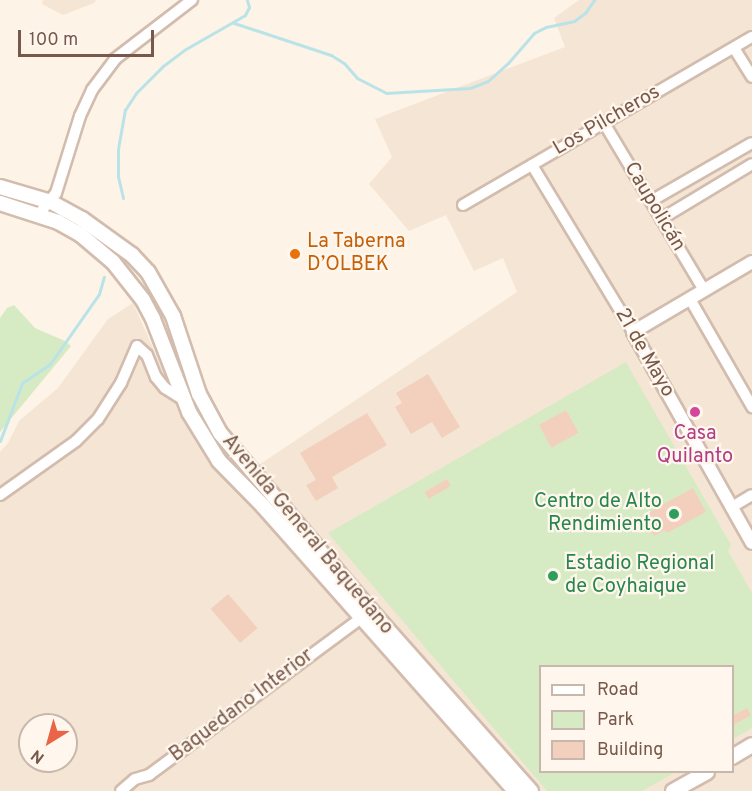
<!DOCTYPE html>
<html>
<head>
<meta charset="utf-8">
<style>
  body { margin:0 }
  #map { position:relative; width:752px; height:791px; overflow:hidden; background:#fdf3e6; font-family:Overpass,sans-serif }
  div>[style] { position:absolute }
  .residential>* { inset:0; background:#f5e5d4 }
  .green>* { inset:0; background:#d6ebc4 }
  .stream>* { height:3px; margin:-1.5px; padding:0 1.5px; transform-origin:1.5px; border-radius:1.5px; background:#bae3e8 }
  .building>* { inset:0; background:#f3d0bd; transform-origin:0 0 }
  .roads { filter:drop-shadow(2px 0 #d2bcae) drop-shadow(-2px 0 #d2bcae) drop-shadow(0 2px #d2bcae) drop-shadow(0 -2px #d2bcae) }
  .minor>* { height:10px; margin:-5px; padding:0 5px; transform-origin:5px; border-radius:5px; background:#fff }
  .tertiary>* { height:12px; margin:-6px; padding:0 6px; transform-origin:6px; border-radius:6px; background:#fff }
  .secondary>* { height:14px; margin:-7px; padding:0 7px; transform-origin:7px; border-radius:7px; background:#fff }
  .dots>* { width:16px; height:16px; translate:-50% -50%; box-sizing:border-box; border:3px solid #fff7ed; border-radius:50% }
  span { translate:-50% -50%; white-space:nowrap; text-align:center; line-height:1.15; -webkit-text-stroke:4.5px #fff7ed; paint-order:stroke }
  .street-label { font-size:20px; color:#78584a }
  .food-label { font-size:20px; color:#c56008 }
  .left { translate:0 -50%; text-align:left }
  .hotel-label { font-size:20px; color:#b23c85 }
  .leisure-label { font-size:20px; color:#27864d }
  .right { translate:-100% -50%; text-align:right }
  .legend { position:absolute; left:539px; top:665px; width:195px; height:108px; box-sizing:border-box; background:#fff7ed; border:2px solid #c9b7ac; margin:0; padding:8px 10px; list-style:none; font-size:18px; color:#78584a }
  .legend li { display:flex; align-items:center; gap:12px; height:30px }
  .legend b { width:30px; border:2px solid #c9b7ac }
  .north { position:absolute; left:18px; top:713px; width:60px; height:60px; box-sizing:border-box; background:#fff7ed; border:2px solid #c9b7ac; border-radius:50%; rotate:217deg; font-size:16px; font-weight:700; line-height:24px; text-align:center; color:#78584a }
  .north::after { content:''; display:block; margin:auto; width:21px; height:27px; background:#ea6548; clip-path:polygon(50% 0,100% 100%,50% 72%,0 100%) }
  .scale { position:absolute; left:18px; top:30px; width:136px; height:27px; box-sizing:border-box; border:3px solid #78584a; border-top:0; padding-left:8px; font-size:18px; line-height:21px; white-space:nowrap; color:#78584a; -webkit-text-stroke:4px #fff7ed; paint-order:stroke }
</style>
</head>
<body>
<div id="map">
  <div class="residential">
    <div style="clip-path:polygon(43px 0,96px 0,94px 3px,63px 15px,42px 4px)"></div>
    <div style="clip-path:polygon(evenodd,579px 0,752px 0,752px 791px,0 791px,0 452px,8px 443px,19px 421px,58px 388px,108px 319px,133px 303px,183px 415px,202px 450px,232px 483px,517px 292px,503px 258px,474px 271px,446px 215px,409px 231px,369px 184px,392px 157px,375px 119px,565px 47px,554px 18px,579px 0,540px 666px,732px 666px,732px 772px,540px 772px,540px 666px,579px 0,30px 725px,66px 725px,66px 761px,30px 761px,30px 725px)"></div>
  </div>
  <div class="green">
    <div style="clip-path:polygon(14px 305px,35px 328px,65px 341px,71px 346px,0 432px,0 318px,7px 308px)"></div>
    <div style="clip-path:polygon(626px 362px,731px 545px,728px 551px,752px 593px,752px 728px,733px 739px,732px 666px,540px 666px,540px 772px,676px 772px,642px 791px,547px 791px,328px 533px)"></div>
  </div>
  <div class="stream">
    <div style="left:234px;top:23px;width:102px;rotate:18.3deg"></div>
    <div style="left:331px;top:55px;width:15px;rotate:32deg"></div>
    <div style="left:344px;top:63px;width:20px;rotate:49deg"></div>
    <div style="left:357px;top:78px;width:33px;rotate:27deg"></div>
    <div style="left:386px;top:93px;width:84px;rotate:-3.4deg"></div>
    <div style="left:470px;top:88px;width:19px;rotate:-21deg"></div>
    <div style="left:488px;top:81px;width:27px;rotate:-42deg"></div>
    <div style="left:508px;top:63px;width:40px;rotate:-49deg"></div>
    <div style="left:534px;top:33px;width:13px;rotate:-27deg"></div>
    <div style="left:546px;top:27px;width:29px;rotate:-12deg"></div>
    <div style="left:574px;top:21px;width:14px;rotate:-36deg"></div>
    <div style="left:585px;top:13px;width:16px;rotate:-55deg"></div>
    <div style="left:123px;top:198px;width:23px;rotate:-103deg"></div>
    <div style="left:118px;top:176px;width:27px;rotate:-90deg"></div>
    <div style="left:118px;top:149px;width:40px;rotate:-80deg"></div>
    <div style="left:125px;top:110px;width:20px;rotate:-57deg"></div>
    <div style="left:136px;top:93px;width:38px;rotate:-45deg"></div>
    <div style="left:163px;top:66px;width:26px;rotate:-37deg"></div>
    <div style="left:184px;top:50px;width:70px;rotate:-29.8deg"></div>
    <div style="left:245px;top:15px;width:9px;rotate:-63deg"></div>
    <div style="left:249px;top:7px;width:7px;rotate:-106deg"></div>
    <div style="left:0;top:441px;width:62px;rotate:-69.2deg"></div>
    <div style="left:22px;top:383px;width:34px;rotate:-34deg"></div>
    <div style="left:50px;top:364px;width:85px;rotate:-55deg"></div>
    <div style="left:99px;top:294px;width:18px;rotate:-74deg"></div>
  </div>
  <div class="building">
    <div style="clip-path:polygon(428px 374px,460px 427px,442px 438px,432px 422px,411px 434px,395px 407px,402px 403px,396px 393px)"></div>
    <div style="left:566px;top:410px;width:26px;height:31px;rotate:61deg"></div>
    <div style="clip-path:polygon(367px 413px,387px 445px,332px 477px,338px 488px,316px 501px,306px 485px,316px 480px,300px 453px)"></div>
    <div style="left:447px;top:479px;width:8px;height:26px;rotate:60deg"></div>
    <div style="clip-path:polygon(693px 488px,706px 512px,667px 533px,665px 530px,654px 536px,642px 516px)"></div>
    <div style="left:228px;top:594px;width:45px;height:23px;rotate:49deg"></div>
    <div style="clip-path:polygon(747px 708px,751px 715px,732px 726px,732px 716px)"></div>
  </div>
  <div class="roads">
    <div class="minor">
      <div style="left:734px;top:48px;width:34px;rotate:58deg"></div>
      <div style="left:604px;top:123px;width:195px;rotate:59.1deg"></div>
      <div style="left:532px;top:165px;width:195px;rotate:58.8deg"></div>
      <div style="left:651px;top:201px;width:116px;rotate:-29.9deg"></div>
      <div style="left:463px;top:205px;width:334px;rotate:-30.2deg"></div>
      <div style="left:39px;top:214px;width:27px;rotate:-51deg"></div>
      <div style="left:56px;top:193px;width:81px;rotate:-72.7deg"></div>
      <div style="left:80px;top:116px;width:29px;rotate:-65deg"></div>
      <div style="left:92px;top:90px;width:39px;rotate:-53deg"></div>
      <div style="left:115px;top:59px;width:97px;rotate:-37.5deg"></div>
      <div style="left:661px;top:219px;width:106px;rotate:-31.1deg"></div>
      <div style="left:690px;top:299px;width:125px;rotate:60.1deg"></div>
      <div style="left:0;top:495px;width:93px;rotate:-35.4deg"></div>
      <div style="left:76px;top:441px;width:31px;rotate:-45deg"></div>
      <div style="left:98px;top:419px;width:43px;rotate:-57.4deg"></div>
      <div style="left:121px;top:383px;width:40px;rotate:-66.6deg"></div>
      <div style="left:137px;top:346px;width:13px;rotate:42deg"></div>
      <div style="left:147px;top:355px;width:24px;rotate:68deg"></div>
      <div style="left:156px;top:377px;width:14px;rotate:51deg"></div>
      <div style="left:165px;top:388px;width:22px;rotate:32deg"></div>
      <div style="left:732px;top:507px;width:23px;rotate:-31deg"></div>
      <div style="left:121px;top:791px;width:18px;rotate:-41deg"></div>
      <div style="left:135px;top:779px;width:15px;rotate:-16deg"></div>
      <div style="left:149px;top:775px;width:264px;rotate:-36.5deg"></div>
    </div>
    <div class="tertiary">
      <div style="left:752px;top:262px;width:138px;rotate:149.5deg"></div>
      <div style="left:633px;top:332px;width:242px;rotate:60.6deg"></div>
    </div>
    <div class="secondary">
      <div style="left:0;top:187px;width:53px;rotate:16.4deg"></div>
      <div style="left:51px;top:202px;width:35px;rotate:29deg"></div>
      <div style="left:82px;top:219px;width:62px;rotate:35.8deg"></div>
      <div style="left:132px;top:255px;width:23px;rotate:47deg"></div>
      <div style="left:148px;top:272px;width:51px;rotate:60.4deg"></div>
      <div style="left:173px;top:316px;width:82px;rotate:71.6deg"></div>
      <div style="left:199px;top:394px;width:44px;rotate:61.7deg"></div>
      <div style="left:220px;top:433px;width:233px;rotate:49.7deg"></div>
      <div style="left:371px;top:611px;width:241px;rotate:48.4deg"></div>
      <div style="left:0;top:203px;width:61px;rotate:18.1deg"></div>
      <div style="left:58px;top:222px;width:26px;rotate:29deg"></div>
      <div style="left:81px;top:235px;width:42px;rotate:40.2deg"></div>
      <div style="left:113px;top:262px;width:48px;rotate:51.7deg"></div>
      <div style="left:143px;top:300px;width:21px;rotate:62deg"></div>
      <div style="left:153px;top:319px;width:100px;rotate:68.8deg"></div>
      <div style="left:189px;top:412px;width:57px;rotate:58.5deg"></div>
      <div style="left:219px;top:461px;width:63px;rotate:45.6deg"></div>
      <div style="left:263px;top:506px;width:380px;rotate:48.5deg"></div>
      <div style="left:732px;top:757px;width:23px;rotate:-31deg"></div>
      <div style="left:673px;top:791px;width:39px;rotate:-29deg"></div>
    </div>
  </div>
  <div class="dots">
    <div style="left:295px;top:254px;background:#e8710a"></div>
    <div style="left:695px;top:412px;background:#d1479c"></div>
    <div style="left:674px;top:514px;background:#2e9e5b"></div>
    <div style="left:553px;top:576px;background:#2e9e5b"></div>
  </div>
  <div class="street-label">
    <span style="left:607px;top:121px;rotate:-30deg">Los Pilcheros</span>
    <span style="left:654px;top:207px;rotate:59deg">Caupolicán</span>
    <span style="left:644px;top:353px;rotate:60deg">21 de Mayo</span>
    <span style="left:307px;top:535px;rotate:50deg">Avenida General Baquedano</span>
    <span style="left:242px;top:706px;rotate:-37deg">Baquedano Interior</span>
  </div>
  <div class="food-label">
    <span class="left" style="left:307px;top:254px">La Taberna<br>D’OLBEK</span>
  </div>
  <div class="hotel-label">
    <span style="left:695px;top:446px">Casa<br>Quilanto</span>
  </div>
  <div class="leisure-label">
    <span class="right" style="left:662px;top:514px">Centro de Alto<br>Rendimiento</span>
    <span class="left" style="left:565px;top:576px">Estadio Regional<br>de Coyhaique</span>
  </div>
  <ul class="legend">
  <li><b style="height:8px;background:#fff"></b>Road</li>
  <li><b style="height:16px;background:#d6ebc4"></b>Park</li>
  <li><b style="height:16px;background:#f3d0bd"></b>Building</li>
  </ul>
  <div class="north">N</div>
  <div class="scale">100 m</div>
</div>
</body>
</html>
